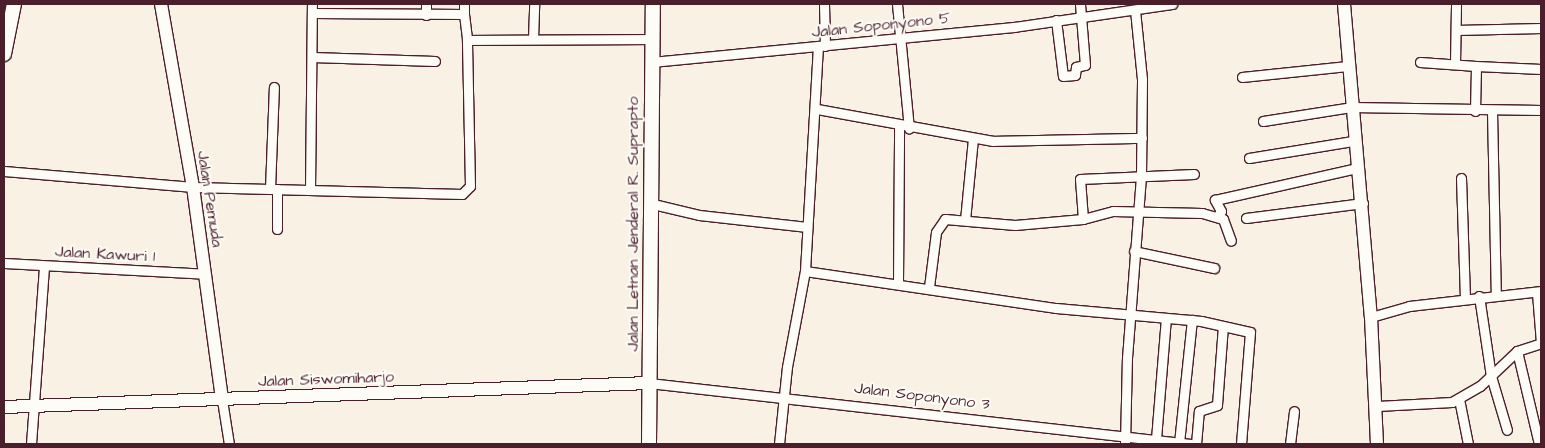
<!DOCTYPE html>
<html>
<head>
<meta charset="utf-8">
<style>
  body { margin:0 }
  #map { position:relative; width:1545px; height:448px; overflow:hidden; background:#f8f1e4; font-family:"Architects Daughter",sans-serif }
  div>[style] { position:absolute }
  .roads { filter:drop-shadow(1px 0 #4a1f2b) drop-shadow(-1px 0 #4a1f2b) drop-shadow(0 1px #4a1f2b) drop-shadow(0 -1px #4a1f2b) }
  .street>* { height:9px; margin:-4.5px; padding:0 4.5px; transform-origin:4.5px; border-radius:4.5px; background:#fdfcf7 }
  .secondary>* { height:12px; margin:-6px; padding:0 6px; transform-origin:6px; border-radius:6px; background:#fdfcf7 }
  .primary>* { height:14px; margin:-7px; padding:0 7px; transform-origin:7px; border-radius:7px; background:#fdfcf7 }
  span { translate:-50% -50%; white-space:nowrap; text-align:center; line-height:1.15; -webkit-text-stroke:4px #fdfcf7; paint-order:stroke }
  .street-label { font-size:16px; color:#4a1f2b }
  .frame { position:absolute; inset:0; border:5px solid #4a1f2b; pointer-events:none }
</style>
</head>
<body>
<div id="map">
  <div class="roads">
    <div class="street">
      <div style="left:426px;top:4px;width:11px;rotate:90deg"></div>
      <div style="left:824px;top:4px;width:42px;rotate:88.6deg"></div>
      <div style="left:897px;top:4px;width:125px;rotate:84.5deg"></div>
      <div style="left:313px;top:13px;width:151px;rotate:0.4deg"></div>
      <div style="left:464px;top:14px;width:10px;rotate:-90deg"></div>
      <div style="left:464px;top:14px;width:26px;rotate:83deg"></div>
      <div style="left:1056px;top:20px;width:56px;rotate:82.9deg"></div>
      <div style="left:1063px;top:76px;width:12px;rotate:-5deg"></div>
      <div style="left:1075px;top:75px;width:8px;rotate:-83deg"></div>
      <div style="left:1076px;top:67px;width:9px;rotate:-13deg"></div>
      <div style="left:1085px;top:65px;width:61px;rotate:-94.7deg"></div>
      <div style="left:1456px;top:30px;width:85px;rotate:-1.3deg"></div>
      <div style="left:533px;top:39px;width:35px;rotate:-88deg"></div>
      <div style="left:312px;top:57px;width:123px;rotate:1.9deg"></div>
      <div style="left:651px;top:62px;width:365px;rotate:-5.5deg"></div>
      <div style="left:1014px;top:27px;width:160px;rotate:-8.3deg"></div>
      <div style="left:1420px;top:62px;width:56px;rotate:4.1deg"></div>
      <div style="left:1455px;top:63px;width:59px;rotate:-89deg"></div>
      <div style="left:1242px;top:77px;width:106px;rotate:-6deg"></div>
      <div style="left:817px;top:109px;width:179px;rotate:10.3deg"></div>
      <div style="left:993px;top:141px;width:149px;rotate:-1.2deg"></div>
      <div style="left:1475px;top:111px;width:45px;rotate:-88.7deg"></div>
      <div style="left:1476px;top:66px;width:65px;rotate:2.6deg"></div>
      <div style="left:1492px;top:111px;width:185px;rotate:88.8deg"></div>
      <div style="left:1263px;top:121px;width:89px;rotate:-9deg"></div>
      <div style="left:1351px;top:107px;width:190px;rotate:0.9deg"></div>
      <div style="left:1249px;top:158px;width:105px;rotate:-9.3deg"></div>
      <div style="left:4px;top:171px;width:190px;rotate:4.8deg"></div>
      <div style="left:193px;top:187px;width:269px;rotate:1.5deg"></div>
      <div style="left:462px;top:194px;width:11px;rotate:-45deg"></div>
      <div style="left:470px;top:186px;width:146px;rotate:-91.2deg"></div>
      <div style="left:467px;top:40px;width:186px;rotate:-0.3deg"></div>
      <div style="left:1461px;top:178px;width:121px;rotate:88.1deg"></div>
      <div style="left:270px;top:189px;width:102px;rotate:-87.8deg"></div>
      <div style="left:310px;top:190px;width:186px;rotate:-89.4deg"></div>
      <div style="left:653px;top:204px;width:47px;rotate:13.4deg"></div>
      <div style="left:699px;top:215px;width:109px;rotate:6.3deg"></div>
      <div style="left:1217px;top:217px;width:7px;rotate:-56deg"></div>
      <div style="left:1221px;top:211px;width:13px;rotate:-119deg"></div>
      <div style="left:1215px;top:200px;width:146px;rotate:-12.7deg"></div>
      <div style="left:1246px;top:218px;width:118px;rotate:-7.3deg"></div>
      <div style="left:1083px;top:219px;width:40px;rotate:-94.3deg"></div>
      <div style="left:1080px;top:179px;width:114px;rotate:-2.5deg"></div>
      <div style="left:965px;top:220px;width:81px;rotate:-84.4deg"></div>
      <div style="left:277px;top:229px;width:40px;rotate:-90deg"></div>
      <div style="left:1134px;top:251px;width:82px;rotate:12deg"></div>
      <div style="left:4px;top:263px;width:201px;rotate:3.1deg"></div>
      <div style="left:805px;top:271px;width:254px;rotate:8.4deg"></div>
      <div style="left:1056px;top:308px;width:146px;rotate:5.1deg"></div>
      <div style="left:1201px;top:321px;width:50px;rotate:12.7deg"></div>
      <div style="left:1250px;top:332px;width:112px;rotate:94.6deg"></div>
      <div style="left:898px;top:283px;width:157px;rotate:-89.6deg"></div>
      <div style="left:929px;top:287px;width:55px;rotate:-82.7deg"></div>
      <div style="left:936px;top:232px;width:16px;rotate:-55deg"></div>
      <div style="left:945px;top:219px;width:70px;rotate:4.9deg"></div>
      <div style="left:1015px;top:225px;width:68px;rotate:-5deg"></div>
      <div style="left:1083px;top:219px;width:31px;rotate:-15deg"></div>
      <div style="left:1113px;top:211px;width:89px;rotate:1.3deg"></div>
      <div style="left:1202px;top:213px;width:22px;rotate:16deg"></div>
      <div style="left:1223px;top:219px;width:23px;rotate:70deg"></div>
      <div style="left:1537px;top:293px;width:50px;rotate:85.4deg"></div>
      <div style="left:1479px;top:296px;width:81px;rotate:81.5deg"></div>
      <div style="left:1491px;top:376px;width:56px;rotate:73.5deg"></div>
      <div style="left:1371px;top:317px;width:40px;rotate:-16deg"></div>
      <div style="left:1409px;top:306px;width:133px;rotate:-6.5deg"></div>
      <div style="left:1517px;top:351px;width:96px;rotate:76.7deg"></div>
      <div style="left:649px;top:383px;width:545px;rotate:6.42deg"></div>
      <div style="left:1459px;top:399px;width:46px;rotate:78.7deg"></div>
      <div style="left:222px;top:400px;width:45px;rotate:81deg"></div>
      <div style="left:1377px;top:406px;width:75px;rotate:-3.1deg"></div>
      <div style="left:1452px;top:402px;width:32px;rotate:-30deg"></div>
      <div style="left:1480px;top:386px;width:51px;rotate:-43.4deg"></div>
      <div style="left:1517px;top:351px;width:25px;rotate:-18deg"></div>
      <div style="left:1156px;top:439px;width:121px;rotate:-85.3deg"></div>
      <div style="left:1179px;top:443px;width:124px;rotate:-84deg"></div>
      <div style="left:31px;top:444px;width:178px;rotate:-85.8deg"></div>
      <div style="left:779px;top:444px;width:77px;rotate:-84.1deg"></div>
      <div style="left:787px;top:367px;width:98px;rotate:-79.4deg"></div>
      <div style="left:805px;top:271px;width:224px;rotate:-86.7deg"></div>
      <div style="left:1125px;top:444px;width:86px;rotate:-88.7deg"></div>
      <div style="left:1127px;top:358px;width:183px;rotate:-85.6deg"></div>
      <div style="left:1141px;top:176px;width:97px;rotate:-89.4deg"></div>
      <div style="left:1142px;top:79px;width:69px;rotate:-95.8deg"></div>
      <div style="left:1196px;top:444px;width:33px;rotate:-85deg"></div>
      <div style="left:1199px;top:411px;width:19px;rotate:-18deg"></div>
      <div style="left:1217px;top:405px;width:79px;rotate:-85.7deg"></div>
      <div style="left:1290px;top:444px;width:33px;rotate:-83deg"></div>
    </div>
    <div class="secondary">
      <div style="left:161px;top:4px;width:186px;rotate:80.1deg"></div>
      <div style="left:193px;top:187px;width:215px;rotate:82.2deg"></div>
      <div style="left:1344px;top:4px;width:314px;rotate:85.1deg"></div>
      <div style="left:1371px;top:317px;width:127px;rotate:87.3deg"></div>
      <div style="left:4px;top:407px;width:645px;rotate:-2.13deg"></div>
    </div>
    <div class="primary">
      <div style="left:4px;top:54px;width:51px;rotate:-78.7deg"></div>
      <div style="left:649px;top:444px;width:440px;rotate:-89.5deg"></div>
    </div>
  </div>
  <div class="street-label">
    <span style="left:881px;top:25px;rotate:-6deg">Jalan Soponyono 5</span>
    <span style="left:210px;top:199px;rotate:81deg">Jalan Pemuda</span>
    <span style="left:633px;top:224px;rotate:-90deg">Jalan Letnan Jenderal R. Suprapto</span>
    <span style="left:105px;top:254px;rotate:3deg">Jalan Kawuri 1</span>
    <span style="left:326px;top:379px;rotate:-2deg">Jalan Siswomiharjo</span>
    <span style="left:922px;top:396px;rotate:7deg">Jalan Soponyono 3</span>
  </div>
  <div class="frame"></div>
</div>
</body>
</html>
